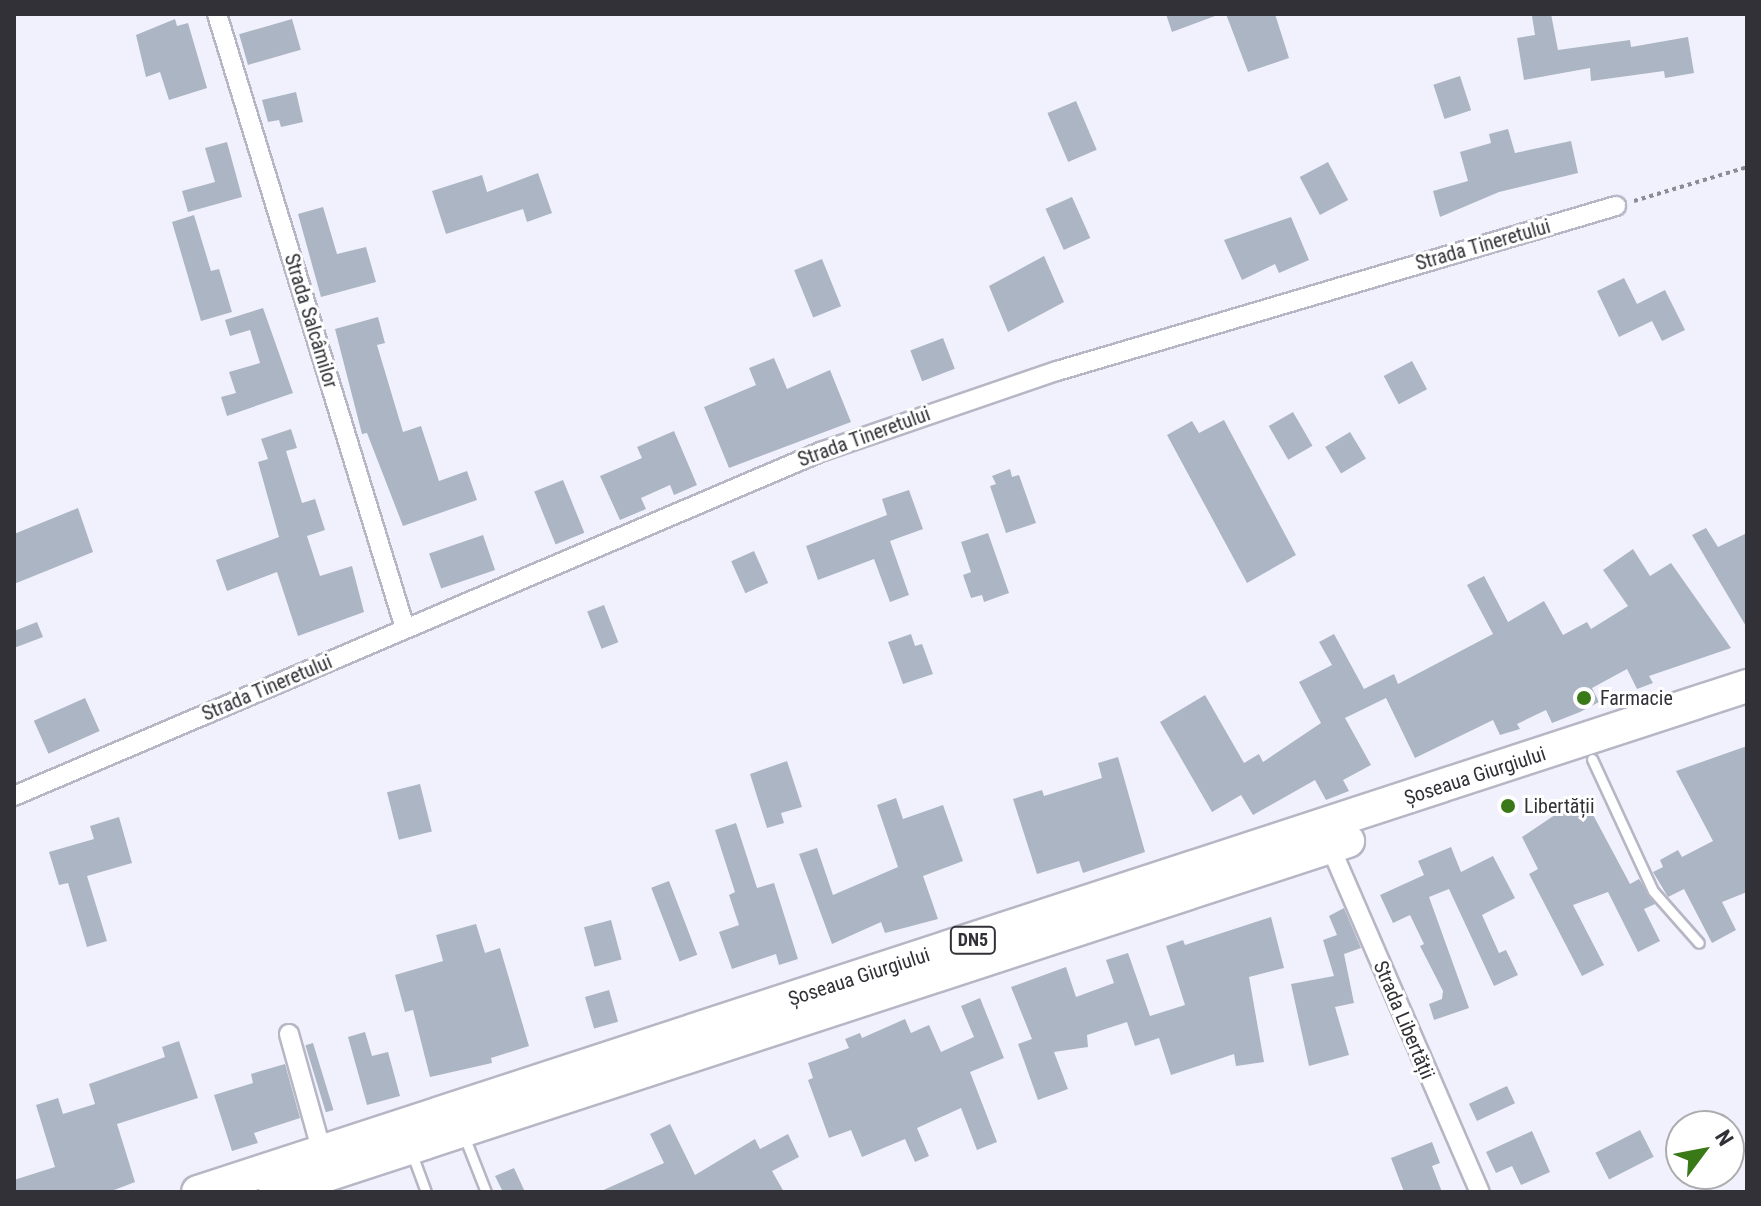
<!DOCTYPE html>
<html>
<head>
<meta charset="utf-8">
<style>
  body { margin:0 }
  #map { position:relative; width:1761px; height:1206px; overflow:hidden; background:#f1f1fe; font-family:"Roboto Condensed",sans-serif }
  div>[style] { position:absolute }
  .building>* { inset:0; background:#acb5c3; transform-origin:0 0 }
  .path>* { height:4px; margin-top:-2px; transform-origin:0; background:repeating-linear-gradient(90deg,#8c8c95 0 4px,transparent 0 8px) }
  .roads { filter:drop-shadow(2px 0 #b6b6c5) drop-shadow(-2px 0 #b6b6c5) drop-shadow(0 2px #b6b6c5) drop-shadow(0 -2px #b6b6c5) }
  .lane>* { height:9px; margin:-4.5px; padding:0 4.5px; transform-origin:4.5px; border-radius:4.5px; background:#fff }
  .street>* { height:18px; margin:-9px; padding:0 9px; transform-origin:9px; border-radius:9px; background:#fff }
  .highway>* { height:32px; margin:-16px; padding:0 16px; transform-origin:16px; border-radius:16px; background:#fff }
  .dots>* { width:22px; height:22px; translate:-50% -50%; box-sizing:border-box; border:4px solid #fff; border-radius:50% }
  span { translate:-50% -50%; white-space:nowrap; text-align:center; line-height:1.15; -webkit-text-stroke:6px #fff; paint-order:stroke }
  .shield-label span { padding:2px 6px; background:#fff; border:2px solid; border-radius:6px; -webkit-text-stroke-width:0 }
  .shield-label { font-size:18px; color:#313137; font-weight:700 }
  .street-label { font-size:20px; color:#313137 }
  .poi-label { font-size:20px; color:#313137 }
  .left { translate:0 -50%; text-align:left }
  .frame { position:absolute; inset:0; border:16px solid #313137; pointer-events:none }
  .north { position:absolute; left:1665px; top:1110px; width:80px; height:80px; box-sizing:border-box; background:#fff; border:2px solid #adadaf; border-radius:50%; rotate:58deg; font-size:22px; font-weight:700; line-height:32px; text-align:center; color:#313137 }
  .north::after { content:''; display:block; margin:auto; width:28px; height:36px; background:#397917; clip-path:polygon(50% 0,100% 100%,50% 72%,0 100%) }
</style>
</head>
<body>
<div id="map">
  <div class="building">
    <div style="clip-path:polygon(1166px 14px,1215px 14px,1215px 16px,1172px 32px)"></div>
    <div style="clip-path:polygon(1226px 14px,1275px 14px,1289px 58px,1248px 72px)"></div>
    <div style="clip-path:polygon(1543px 14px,1551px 14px,1558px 50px,1630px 40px,1631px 47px,1688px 37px,1694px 73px,1665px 78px,1664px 71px,1591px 81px,1590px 68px,1524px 80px,1517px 38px,1535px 35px,1532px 16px)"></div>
    <div style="clip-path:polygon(175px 19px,177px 26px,188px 23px,207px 88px,169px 100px,160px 72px,146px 77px,136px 35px)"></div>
    <div style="left:292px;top:19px;width:32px;height:55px;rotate:74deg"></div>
    <div style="left:1460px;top:76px;width:36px;height:28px;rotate:72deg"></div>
    <div style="clip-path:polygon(296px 92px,303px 122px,281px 127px,279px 120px,268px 122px,262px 100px)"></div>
    <div style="left:1076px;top:101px;width:53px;height:31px;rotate:67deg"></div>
    <div style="clip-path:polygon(1508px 129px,1515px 153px,1571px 141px,1578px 173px,1499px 192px,1440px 217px,1433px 191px,1468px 181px,1460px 152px,1491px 143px,1489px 134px)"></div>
    <div style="clip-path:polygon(227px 142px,242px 197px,188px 212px,182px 191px,215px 182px,205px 148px)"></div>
    <div style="left:1328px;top:162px;width:43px;height:32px;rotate:62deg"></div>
    <div style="clip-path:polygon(538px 173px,552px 213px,527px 222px,523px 209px,446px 234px,432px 191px,482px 175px,487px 192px)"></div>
    <div style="left:1072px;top:197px;width:45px;height:29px;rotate:66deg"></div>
    <div style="clip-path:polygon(323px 207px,337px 254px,366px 247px,376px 282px,321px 297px,298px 214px)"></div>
    <div style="clip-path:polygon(194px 215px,211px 271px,219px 269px,232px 312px,201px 321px,172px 222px)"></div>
    <div style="clip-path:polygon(1291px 217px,1309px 260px,1279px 273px,1275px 264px,1242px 280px,1224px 240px)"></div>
    <div style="clip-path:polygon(1044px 256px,1064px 302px,1008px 332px,989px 286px)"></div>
    <div style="left:822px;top:259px;width:51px;height:30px;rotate:68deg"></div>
    <div style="clip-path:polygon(1624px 278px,1637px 304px,1665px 290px,1685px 330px,1662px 341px,1652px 321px,1619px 337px,1597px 291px)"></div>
    <div style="clip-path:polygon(263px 308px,293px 393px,227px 416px,221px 397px,236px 393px,229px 372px,260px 363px,250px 330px,230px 336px,225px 320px)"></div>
    <div style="clip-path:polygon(378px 317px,385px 343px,377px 345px,403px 432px,421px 426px,439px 481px,467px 471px,477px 500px,403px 526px,367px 433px,362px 434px,335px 329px)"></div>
    <div style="left:943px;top:338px;width:33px;height:35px;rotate:69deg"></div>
    <div style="clip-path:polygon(774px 358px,787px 389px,830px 370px,851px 422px,729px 468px,704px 407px,756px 385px,749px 368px)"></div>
    <div style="left:1412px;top:361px;width:32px;height:32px;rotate:62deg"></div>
    <div style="left:1293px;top:412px;width:39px;height:28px;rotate:60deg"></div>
    <div style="clip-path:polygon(1224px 420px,1296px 555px,1247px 583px,1167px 435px,1192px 421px,1199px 433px)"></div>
    <div style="clip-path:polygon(291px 429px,297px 448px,286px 451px,302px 503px,315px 499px,325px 530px,307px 536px,320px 576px,352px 566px,364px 612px,298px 636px,277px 572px,227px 591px,216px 560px,279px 537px,258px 462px,268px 459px,261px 439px)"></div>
    <div style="clip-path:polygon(674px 431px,697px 485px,674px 495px,670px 485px,641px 498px,646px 509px,620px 520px,600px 476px,642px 458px,637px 447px)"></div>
    <div style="left:1350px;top:432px;width:31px;height:29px;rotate:59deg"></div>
    <div style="clip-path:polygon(1010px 469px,1012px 477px,1019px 475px,1036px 523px,1006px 533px,990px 486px,996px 484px,992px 476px)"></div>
    <div style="left:563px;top:480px;width:57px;height:31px;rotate:68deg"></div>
    <div style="clip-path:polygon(909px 490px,923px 529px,890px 541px,909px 595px,890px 602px,874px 559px,818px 580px,806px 546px,887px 515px,882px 499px)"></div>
    <div style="clip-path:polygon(78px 508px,93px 552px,14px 584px,14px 534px)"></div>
    <div style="clip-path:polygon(1706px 528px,1718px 547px,1747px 533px,1747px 628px,1692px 535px)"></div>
    <div style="clip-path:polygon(988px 533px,1009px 593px,984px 602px,982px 595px,971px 598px,963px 575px,971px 572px,961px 542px)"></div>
    <div style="left:483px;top:535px;width:37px;height:57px;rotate:71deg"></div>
    <div style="clip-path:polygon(1633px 549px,1650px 576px,1671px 563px,1731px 648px,1649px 676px,1653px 683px,1637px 689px,1627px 669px,1592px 688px,1599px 702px,1580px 712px,1552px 723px,1546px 710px,1517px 724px,1520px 729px,1500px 735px,1493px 720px,1415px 758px,1386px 698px,1345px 718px,1371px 765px,1343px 780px,1349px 791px,1326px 800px,1315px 780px,1253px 815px,1241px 795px,1212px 812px,1160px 722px,1205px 695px,1244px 763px,1259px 754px,1263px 762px,1321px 723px,1299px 682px,1332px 665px,1319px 642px,1334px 634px,1364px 689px,1394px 674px,1398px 684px,1493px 634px,1467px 585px,1484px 576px,1508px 622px,1544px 601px,1563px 635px,1587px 622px,1591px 629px,1628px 606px,1603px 570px)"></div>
    <div style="left:754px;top:551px;width:35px;height:25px;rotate:66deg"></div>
    <div style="left:604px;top:605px;width:40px;height:18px;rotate:69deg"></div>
    <div style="clip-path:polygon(37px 622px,43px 637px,14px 648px,14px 631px)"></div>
    <div style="clip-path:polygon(911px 634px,915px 646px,922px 644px,933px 674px,903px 684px,888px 642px)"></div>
    <div style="left:85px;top:698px;width:36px;height:56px;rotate:66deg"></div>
    <div style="clip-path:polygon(1747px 746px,1747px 892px,1722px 902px,1736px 930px,1712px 943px,1684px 889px,1668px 897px,1653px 872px,1663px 867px,1660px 860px,1678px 850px,1682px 857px,1713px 841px,1676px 771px)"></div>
    <div style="clip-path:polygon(1118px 757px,1145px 852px,1083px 873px,1079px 861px,1037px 874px,1013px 799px,1042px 790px,1044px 796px,1102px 778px,1098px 763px)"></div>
    <div style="clip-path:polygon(787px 761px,802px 807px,781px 813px,784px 823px,767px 828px,750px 774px)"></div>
    <div style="left:420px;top:784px;width:49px;height:34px;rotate:76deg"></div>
    <div style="clip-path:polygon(1583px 796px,1630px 884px,1639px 879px,1655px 904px,1644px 909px,1660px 941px,1638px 952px,1608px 892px,1573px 905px,1604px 965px,1582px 976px,1529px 874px,1538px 869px,1522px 837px)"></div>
    <div style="clip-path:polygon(896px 798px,903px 819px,943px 805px,963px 861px,923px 876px,938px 919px,885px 933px,881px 922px,832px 944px,799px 854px,817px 848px,833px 895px,898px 867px,877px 805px)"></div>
    <div style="clip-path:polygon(119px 817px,132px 863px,87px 876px,107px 941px,87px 947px,68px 883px,59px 885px,49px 852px,94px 839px,90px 826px)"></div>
    <div style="clip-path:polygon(736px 823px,757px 888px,774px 883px,798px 959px,779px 965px,776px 954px,732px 969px,719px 932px,739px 925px,729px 895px,735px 892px,715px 830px)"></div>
    <div style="clip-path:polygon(1451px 847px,1461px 872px,1493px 856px,1515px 898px,1482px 915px,1499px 953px,1506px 950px,1518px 975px,1494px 986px,1449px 889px,1429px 897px,1469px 1008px,1434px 1020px,1429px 1004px,1442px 999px,1443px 991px,1420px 946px,1424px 944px,1410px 915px,1393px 923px,1380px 895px,1424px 875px,1418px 861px)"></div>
    <div style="left:669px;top:881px;width:79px;height:19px;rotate:69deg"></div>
    <div style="clip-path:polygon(1344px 908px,1361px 948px,1344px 954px,1354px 1003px,1335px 1007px,1349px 1055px,1309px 1066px,1291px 984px,1334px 976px,1323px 940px,1337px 935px,1329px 916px)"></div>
    <div style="clip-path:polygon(1271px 917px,1284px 968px,1249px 977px,1264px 1062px,1236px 1066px,1234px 1054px,1171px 1075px,1159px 1038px,1135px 1046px,1127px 1022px,1087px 1035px,1088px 1047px,1054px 1052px,1068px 1089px,1038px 1100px,1018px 1044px,1032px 1039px,1011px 987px,1066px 967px,1076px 997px,1114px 983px,1106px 960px,1128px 953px,1150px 1016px,1185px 1005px,1166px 946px,1183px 940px,1185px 945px)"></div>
    <div style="left:611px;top:920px;width:41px;height:28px;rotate:75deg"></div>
    <div style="clip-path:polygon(476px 924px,485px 953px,500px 948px,529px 1046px,491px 1058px,492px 1063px,430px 1077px,413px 1010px,405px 1012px,395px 975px,443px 961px,436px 935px)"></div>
    <div style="left:609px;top:990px;width:33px;height:25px;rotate:74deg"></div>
    <div style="clip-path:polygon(980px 998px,1004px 1058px,970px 1072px,997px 1142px,977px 1150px,961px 1108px,917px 1128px,929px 1156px,915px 1162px,905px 1139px,862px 1157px,851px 1130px,829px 1138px,808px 1080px,813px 1078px,808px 1063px,849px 1048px,845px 1039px,860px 1033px,862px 1038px,905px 1019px,911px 1033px,929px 1025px,941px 1052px,974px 1037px,961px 1006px)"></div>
    <div style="clip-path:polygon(365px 1032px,372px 1056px,388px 1052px,400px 1096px,367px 1105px,348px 1037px)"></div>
    <div style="clip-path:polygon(179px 1041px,198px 1098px,117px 1124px,135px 1182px,109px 1192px,14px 1192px,14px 1180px,55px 1167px,36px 1105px,58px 1098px,63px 1114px,95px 1104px,89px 1084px,165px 1057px,162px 1047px)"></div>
    <div style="left:313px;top:1043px;width:70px;height:8px;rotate:73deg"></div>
    <div style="clip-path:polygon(285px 1064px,300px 1118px,254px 1133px,258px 1143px,232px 1151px,214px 1095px,253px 1083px,251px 1074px)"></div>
    <div style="left:1507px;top:1086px;width:19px;height:42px;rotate:65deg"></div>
    <div style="clip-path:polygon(670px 1124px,695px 1175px,755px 1139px,760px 1149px,788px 1134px,799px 1157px,772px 1171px,784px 1192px,599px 1192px,664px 1163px,650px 1134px)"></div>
    <div style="left:1640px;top:1130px;width:30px;height:50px;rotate:63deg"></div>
    <div style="clip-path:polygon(1532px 1131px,1550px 1172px,1521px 1185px,1512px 1166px,1496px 1173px,1486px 1152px)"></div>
    <div style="clip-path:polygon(1432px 1142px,1440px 1163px,1432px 1166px,1442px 1192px,1404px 1192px,1391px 1158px)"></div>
    <div style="clip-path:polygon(514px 1168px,525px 1192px,503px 1192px,495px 1176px)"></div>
  </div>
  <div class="path">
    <div style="left:1634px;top:201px;width:118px;rotate:-16.7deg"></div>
  </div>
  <div class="roads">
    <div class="lane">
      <div style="left:1592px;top:759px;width:145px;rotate:65.2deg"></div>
      <div style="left:1653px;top:891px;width:69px;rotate:48.5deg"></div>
      <div style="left:464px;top:1136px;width:60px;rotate:68.6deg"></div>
      <div style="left:412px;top:1154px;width:40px;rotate:69.8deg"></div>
    </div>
    <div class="street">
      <div style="left:217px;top:14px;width:642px;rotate:72.98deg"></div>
      <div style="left:14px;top:796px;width:879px;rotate:-23.1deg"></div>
      <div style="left:823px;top:451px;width:247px;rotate:-18.9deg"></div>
      <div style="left:1057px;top:371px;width:583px;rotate:-16.45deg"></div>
      <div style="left:1330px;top:846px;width:377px;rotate:66.6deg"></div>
      <div style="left:289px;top:1034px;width:123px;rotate:74.4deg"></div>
    </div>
    <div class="highway">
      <div style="left:198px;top:1192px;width:1630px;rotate:-18.09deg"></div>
      <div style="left:275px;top:1192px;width:1129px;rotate:-18.11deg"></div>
    </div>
  </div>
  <div class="dots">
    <div style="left:1584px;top:698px;background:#397917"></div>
    <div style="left:1508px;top:806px;background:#397917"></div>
  </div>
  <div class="shield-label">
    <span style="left:973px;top:940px">DN5</span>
  </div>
  <div class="street-label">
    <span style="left:1483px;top:245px;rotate:-16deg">Strada Tineretului</span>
    <span style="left:311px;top:321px;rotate:73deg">Strada Salcâmilor</span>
    <span style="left:864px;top:437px;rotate:-20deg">Strada Tineretului</span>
    <span style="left:267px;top:688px;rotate:-23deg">Strada Tineretului</span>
    <span style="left:1475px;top:776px;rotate:-18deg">Șoseaua Giurgiului</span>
    <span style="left:859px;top:977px;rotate:-18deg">Șoseaua Giurgiului</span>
    <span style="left:1404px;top:1020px;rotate:67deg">Strada Libertății</span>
  </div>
  <div class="poi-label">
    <span class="left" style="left:1600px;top:698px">Farmacie</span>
    <span class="left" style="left:1524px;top:806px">Libertății</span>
  </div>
  <div class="frame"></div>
  <div class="north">N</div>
</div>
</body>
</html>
